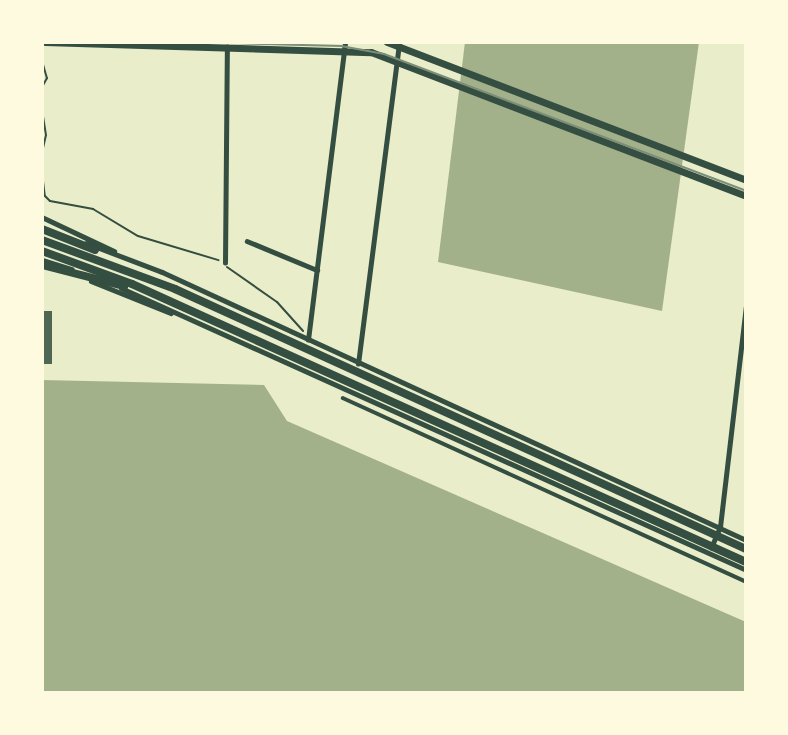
<!DOCTYPE html>
<html>
<head>
<meta charset="utf-8">
<style>
  body { margin:0 }
  #map { position:relative; width:788px; height:735px; overflow:hidden; background:#e9edc9; font-family:"Times New Roman",serif }
  div>[style] { position:absolute }
  .water>* { inset:0; background:#a3b18a }
  .building>* { inset:0; background:#4f6655; transform-origin:0 0 }
  .path>* { height:2px; margin:-1px; padding:0 1px; transform-origin:1px; border-radius:1px; background:#344e41 }
  .pedestrian>* { height:3.5px; margin:-1.75px; padding:0 1.75px; transform-origin:1.75px; border-radius:1.75px; background:#344e41 }
  .minor>* { height:4.5px; margin:-2.25px; padding:0 2.25px; transform-origin:2.25px; border-radius:2.25px; background:#344e41 }
  .tertiary>* { height:5px; margin:-2.5px; padding:0 2.5px; transform-origin:2.5px; border-radius:2.5px; background:#344e41 }
  .primary>* { height:7px; margin:-3.5px; padding:0 3.5px; transform-origin:3.5px; border-radius:3.5px; background:#344e41 }
  .motorway>* { height:8px; margin:-4px; padding:0 4px; transform-origin:4px; border-radius:4px; background:#344e41 }
  .tram>* { height:2px; margin:-1px; padding:0 1px; transform-origin:1px; border-radius:1px; background:#7c8e77 }
  span { translate:-50% -50%; white-space:nowrap; text-align:center; line-height:1.15; -webkit-text-stroke:5px #fefae0; paint-order:stroke }
  .frame { position:absolute; inset:0; border:44px solid #fefae0; pointer-events:none }
</style>
</head>
<body>
<div id="map">
  <div class="water">
    <div style="clip-path:polygon(465px 42px,699px 42px,662px 311px,438px 262px)"></div>
    <div style="clip-path:polygon(42px 380px,264px 385px,287px 421px,746px 622px,746px 693px,42px 693px)"></div>
  </div>
  <div class="building">
    <div style="left:42px;top:311px;width:10px;height:53px"></div>
  </div>
  <div class="path">
    <div style="left:42px;top:61px;width:18px;rotate:74deg"></div>
    <div style="left:47px;top:78px;width:10px;rotate:119deg"></div>
    <div style="left:42px;top:110px;width:25px;rotate:81deg"></div>
    <div style="left:46px;top:135px;width:18px;rotate:103deg"></div>
    <div style="left:42px;top:173px;width:23px;rotate:83deg"></div>
    <div style="left:45px;top:196px;width:7px;rotate:45deg"></div>
    <div style="left:50px;top:201px;width:44px;rotate:10.5deg"></div>
    <div style="left:93px;top:209px;width:52px;rotate:31deg"></div>
    <div style="left:138px;top:236px;width:84px;rotate:16.7deg"></div>
    <div style="left:227px;top:267px;width:61px;rotate:35deg"></div>
    <div style="left:277px;top:302px;width:39px;rotate:48deg"></div>
  </div>
  <div class="pedestrian">
    <div style="left:343px;top:398px;width:443px;rotate:24.5deg"></div>
  </div>
  <div class="minor">
    <div style="left:42px;top:217px;width:80px;rotate:25.3deg"></div>
    <div style="left:247px;top:241px;width:76px;rotate:22.5deg"></div>
    <div style="left:225px;top:263px;width:216px;rotate:-89.5deg"></div>
    <div style="left:91px;top:281px;width:86px;rotate:21.8deg"></div>
    <div style="left:308px;top:340px;width:300px;rotate:-82.9deg"></div>
    <div style="left:358px;top:364px;width:325px;rotate:-82.7deg"></div>
    <div style="left:711px;top:548px;width:23px;rotate:-67deg"></div>
    <div style="left:720px;top:527px;width:222px;rotate:-83.3deg"></div>
  </div>
  <div class="tertiary">
    <div style="left:86px;top:243px;width:81px;rotate:20.9deg"></div>
    <div style="left:162px;top:272px;width:643px;rotate:24.65deg"></div>
    <div style="left:42px;top:260px;width:31px;rotate:17deg"></div>
    <div style="left:121px;top:288px;width:686px;rotate:24.28deg"></div>
  </div>
  <div class="primary">
    <div style="left:45px;top:42px;width:326px;rotate:1.8deg"></div>
    <div style="left:371px;top:52px;width:402px;rotate:21deg"></div>
    <div style="left:387px;top:42px;width:385px;rotate:21deg"></div>
  </div>
  <div class="motorway">
    <div style="left:42px;top:229px;width:57px;rotate:21.6deg"></div>
    <div style="left:42px;top:240px;width:142px;rotate:20.2deg"></div>
    <div style="left:175px;top:289px;width:627px;rotate:24.48deg"></div>
    <div style="left:42px;top:251px;width:96px;rotate:20.1deg"></div>
    <div style="left:132px;top:284px;width:674px;rotate:24.36deg"></div>
    <div style="left:42px;top:265px;width:85px;rotate:14.4deg"></div>
  </div>
  <div class="tram">
    <div style="left:191px;top:42px;width:150px;rotate:1.5deg"></div>
    <div style="left:341px;top:46px;width:44px;rotate:10.5deg"></div>
    <div style="left:384px;top:54px;width:387px;rotate:20.7deg"></div>
  </div>
  <div class="frame"></div>
</div>
</body>
</html>
